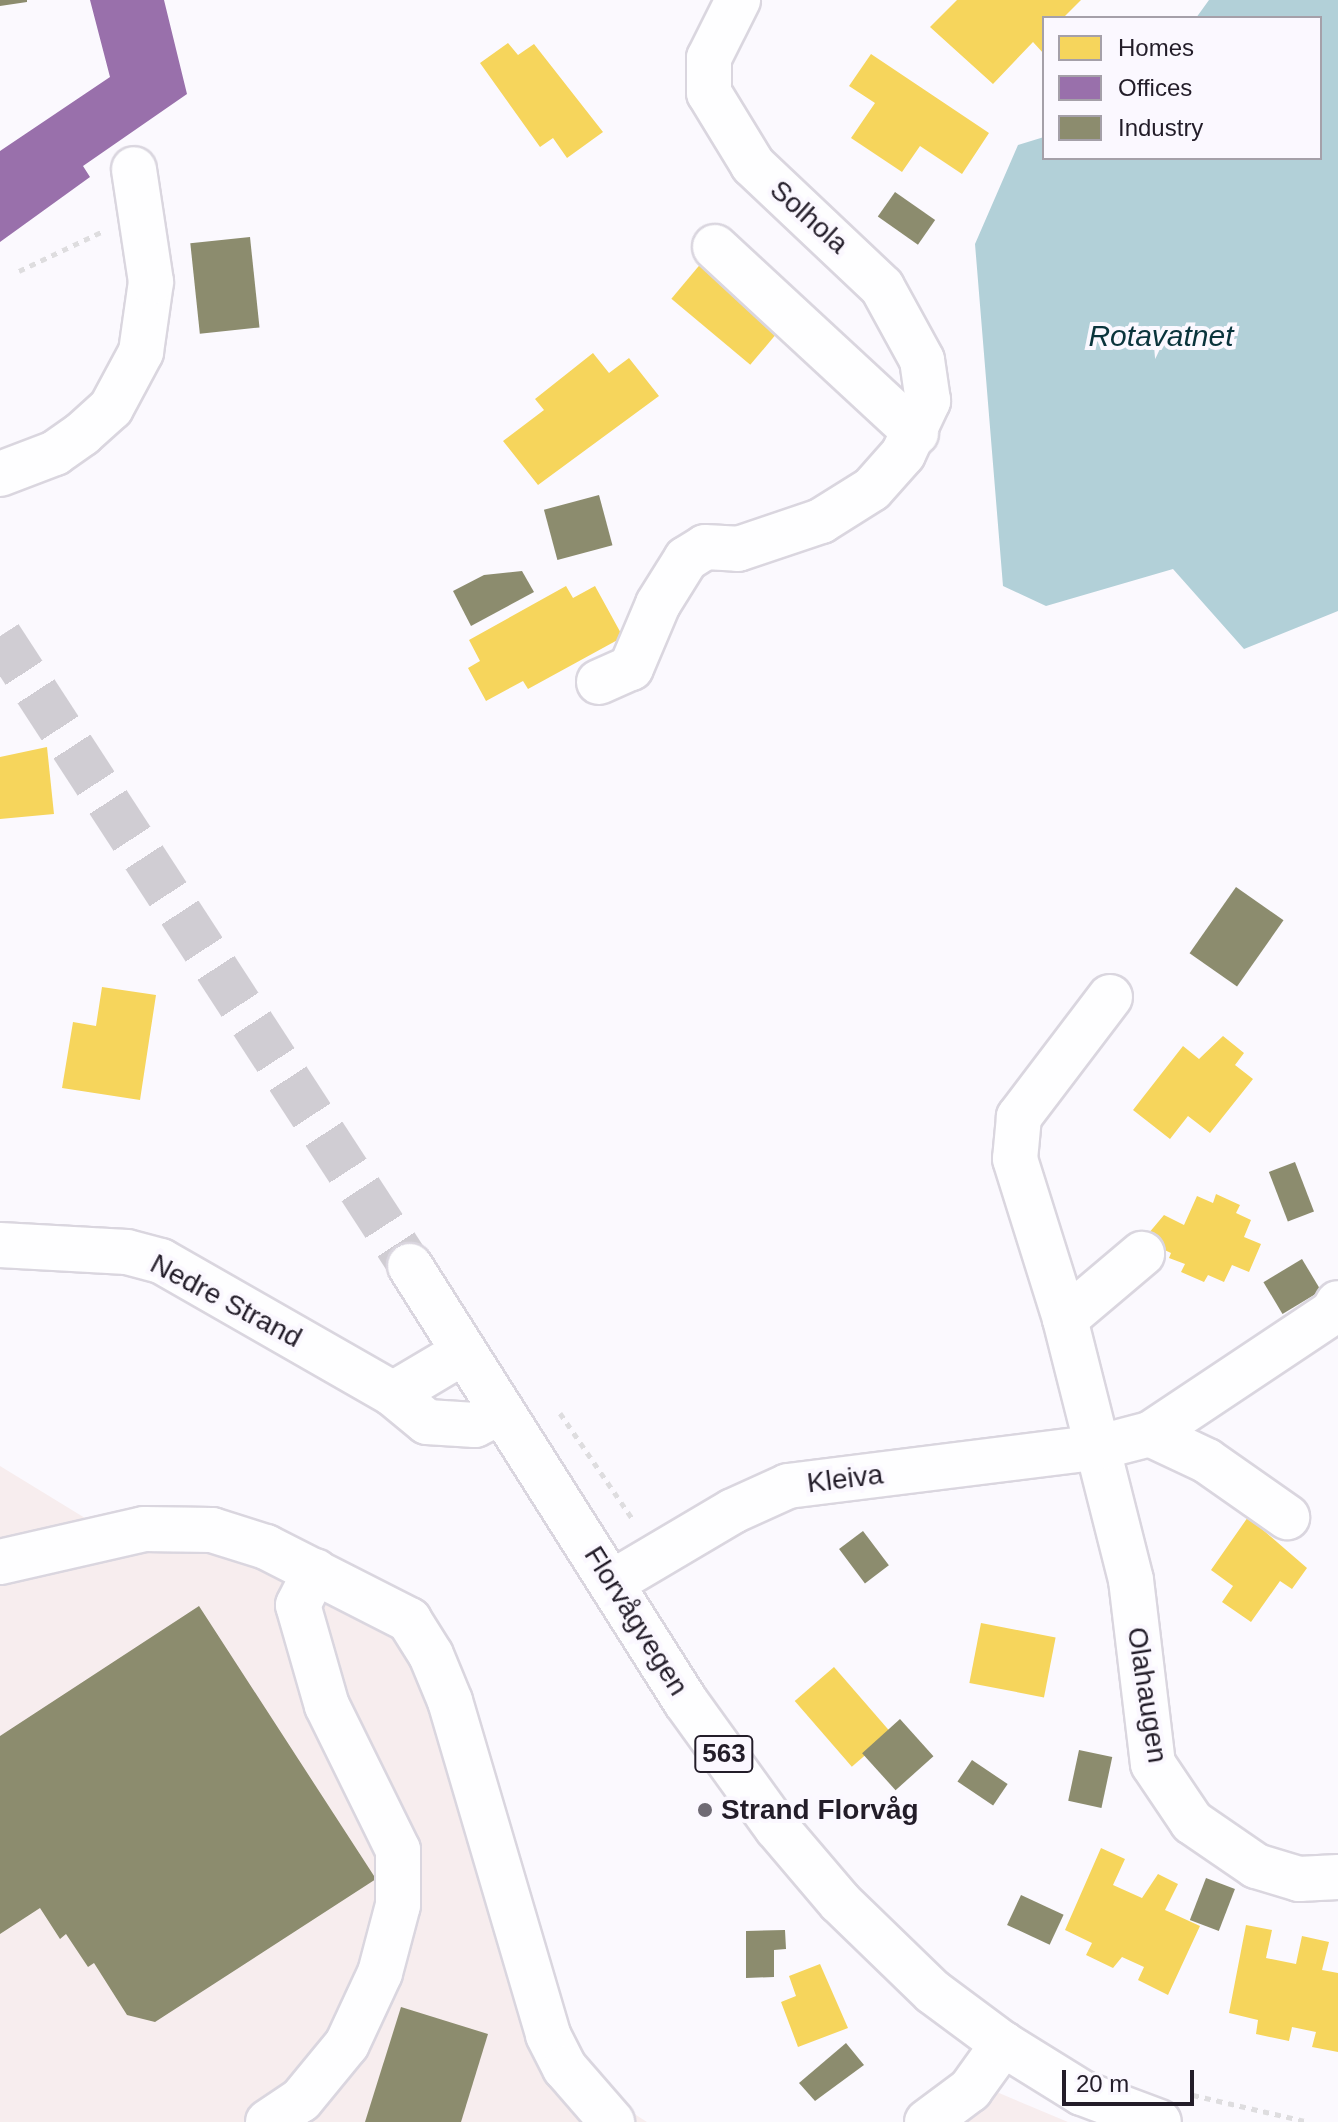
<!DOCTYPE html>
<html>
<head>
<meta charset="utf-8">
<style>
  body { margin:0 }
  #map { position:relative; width:1338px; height:2122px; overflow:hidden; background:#fbf9fe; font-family:Helvetica,sans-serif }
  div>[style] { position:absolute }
  .industrial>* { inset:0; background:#f7edee }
  .water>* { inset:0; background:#b2d0d8 }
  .homes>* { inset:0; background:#f6d55c; transform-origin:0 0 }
  .offices>* { inset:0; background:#9970ab }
  .industry>* { inset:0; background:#8c8c6e; transform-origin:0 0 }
  .major-tunnel>* { height:44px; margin-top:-22px; transform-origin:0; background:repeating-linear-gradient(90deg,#d0cdd3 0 44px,transparent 0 66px) }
  .path>* { height:5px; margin-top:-2.5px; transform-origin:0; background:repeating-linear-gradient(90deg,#dedddf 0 6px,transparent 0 12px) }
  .roads { filter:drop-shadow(2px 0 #dad6df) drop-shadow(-2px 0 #dad6df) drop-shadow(0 2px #dad6df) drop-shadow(0 -2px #dad6df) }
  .minor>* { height:44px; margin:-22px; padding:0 22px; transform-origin:22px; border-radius:22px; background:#fefeff }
  .major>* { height:44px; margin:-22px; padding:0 22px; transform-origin:22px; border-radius:22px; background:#fefeff }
  .dots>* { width:22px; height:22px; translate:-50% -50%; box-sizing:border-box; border:4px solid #fbf8ff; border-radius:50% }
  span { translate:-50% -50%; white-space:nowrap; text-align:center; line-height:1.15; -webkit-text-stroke:8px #fbf8ff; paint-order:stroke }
  .shield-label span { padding:2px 6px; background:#fbf8ff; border:2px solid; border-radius:6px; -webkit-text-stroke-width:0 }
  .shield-label { font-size:26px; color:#231d29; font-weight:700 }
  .street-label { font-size:28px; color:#231d29 }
  .poi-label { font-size:28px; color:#231d29; font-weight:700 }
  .left { translate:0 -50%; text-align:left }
  .water-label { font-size:30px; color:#0a343c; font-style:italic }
  .legend { position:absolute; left:1042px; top:16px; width:280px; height:144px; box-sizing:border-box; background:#fbf8ff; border:2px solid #a5a0a9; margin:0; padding:10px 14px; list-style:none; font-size:24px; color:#231d29 }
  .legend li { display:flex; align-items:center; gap:16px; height:40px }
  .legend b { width:40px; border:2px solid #a5a0a9 }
  .scale { position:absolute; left:1062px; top:2070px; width:132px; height:36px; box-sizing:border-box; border:4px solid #231d29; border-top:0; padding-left:10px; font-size:24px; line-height:28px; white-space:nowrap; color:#231d29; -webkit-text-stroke:6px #fbf8ff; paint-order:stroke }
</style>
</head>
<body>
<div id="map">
  <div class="industrial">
    <div style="clip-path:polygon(0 1466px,121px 1540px,154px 1528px,416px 1620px,556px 2064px,647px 2122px,0 2122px)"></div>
    <div style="clip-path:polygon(999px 2093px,1068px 2122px,916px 2122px)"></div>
  </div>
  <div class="water">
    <div style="clip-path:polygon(1209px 0,1338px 0,1338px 611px,1244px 649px,1173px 569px,1046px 606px,1003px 586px,975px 244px,1018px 145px,1044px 137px,1044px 158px,1320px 158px,1320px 18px,1196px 18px)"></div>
  </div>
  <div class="homes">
    <div style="clip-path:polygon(957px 0,1081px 0,1063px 18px,1044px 18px,1044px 54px,1033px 42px,993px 84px,930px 27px)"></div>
    <div style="clip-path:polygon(508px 43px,518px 55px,534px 44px,603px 132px,567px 158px,553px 138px,540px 147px,480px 63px)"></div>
    <div style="clip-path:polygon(871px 54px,989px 133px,962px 174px,920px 146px,902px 172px,851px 138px,875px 103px,849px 86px)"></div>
    <div style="left:708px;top:255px;width:103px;height:57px;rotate:40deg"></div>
    <div style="clip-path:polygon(593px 353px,609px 373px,629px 358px,659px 396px,538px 485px,503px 441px,544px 410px,535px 399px)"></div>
    <div style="clip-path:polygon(566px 586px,573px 598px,595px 586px,623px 637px,528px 689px,523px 681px,486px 701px,468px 668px,480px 661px,469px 640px)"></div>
    <div style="clip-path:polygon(47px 747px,54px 814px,0 819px,0 757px)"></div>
    <div style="clip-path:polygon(102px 987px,156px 995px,140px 1100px,62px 1088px,73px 1022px,96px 1026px)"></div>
    <div style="clip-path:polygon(1223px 1036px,1244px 1053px,1235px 1065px,1253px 1079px,1210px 1133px,1188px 1116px,1170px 1139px,1133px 1110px,1183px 1046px,1199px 1059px)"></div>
    <div style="clip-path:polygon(1216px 1194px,1240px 1205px,1236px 1213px,1251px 1220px,1244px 1237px,1261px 1244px,1249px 1272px,1232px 1265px,1224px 1282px,1208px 1275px,1204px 1282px,1181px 1272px,1185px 1264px,1169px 1258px,1171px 1253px,1143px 1240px,1164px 1215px,1184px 1225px,1197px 1196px,1213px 1203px)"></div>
    <div style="clip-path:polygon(1248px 1517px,1307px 1568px,1292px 1589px,1280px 1581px,1251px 1622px,1222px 1602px,1233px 1586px,1211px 1570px)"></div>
    <div style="left:981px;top:1623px;width:76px;height:61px;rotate:11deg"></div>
    <div style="left:834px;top:1667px;width:87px;height:52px;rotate:49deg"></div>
    <div style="clip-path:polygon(1101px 1848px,1125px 1859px,1113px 1885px,1142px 1898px,1158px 1874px,1178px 1884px,1165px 1910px,1200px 1926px,1168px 1995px,1138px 1980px,1144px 1967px,1122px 1957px,1113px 1968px,1086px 1955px,1092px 1943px,1065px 1930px)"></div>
    <div style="clip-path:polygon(1246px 1925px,1272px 1930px,1266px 1958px,1296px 1964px,1302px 1936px,1329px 1942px,1322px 1970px,1338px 1973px,1338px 2052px,1312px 2047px,1316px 2032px,1292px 2027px,1289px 2041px,1256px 2034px,1258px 2020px,1229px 2013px)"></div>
    <div style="clip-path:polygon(820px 1964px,848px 2028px,798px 2047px,781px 2002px,796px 1996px,789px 1976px)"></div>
  </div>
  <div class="offices">
    <div style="clip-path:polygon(90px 0,164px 0,187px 94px,83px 166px,90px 177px,0 242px,0 151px,110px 77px)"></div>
  </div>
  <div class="industry">
    <div style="clip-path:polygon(0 0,27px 0,27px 2px,0 6px)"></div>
    <div style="left:895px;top:192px;width:49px;height:30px;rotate:35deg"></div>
    <div style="left:250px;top:237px;width:91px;height:60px;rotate:84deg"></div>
    <div style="left:599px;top:495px;width:52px;height:57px;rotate:75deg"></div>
    <div style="clip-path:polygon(522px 571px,534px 592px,471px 626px,453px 591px,484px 575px)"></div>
    <div style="left:1236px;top:887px;width:58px;height:81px;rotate:35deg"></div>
    <div style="left:1295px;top:1162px;width:53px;height:28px;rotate:69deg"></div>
    <div style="left:1302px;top:1259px;width:37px;height:45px;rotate:59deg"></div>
    <div style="left:863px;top:1531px;width:43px;height:30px;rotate:53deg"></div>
    <div style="clip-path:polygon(199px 1606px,376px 1879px,155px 2022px,127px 2015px,94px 1963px,88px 1967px,66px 1934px,60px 1939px,40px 1908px,0 1934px,0 1736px)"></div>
    <div style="left:900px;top:1719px;width:50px;height:51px;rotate:48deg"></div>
    <div style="left:1079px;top:1750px;width:34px;height:52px;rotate:12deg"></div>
    <div style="left:972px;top:1760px;width:43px;height:26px;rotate:34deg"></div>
    <div style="left:1206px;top:1878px;width:31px;height:45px;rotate:21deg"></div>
    <div style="left:1021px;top:1895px;width:47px;height:33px;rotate:25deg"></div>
    <div style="clip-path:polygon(785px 1930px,786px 1949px,774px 1950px,774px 1977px,746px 1978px,746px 1931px)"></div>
    <div style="clip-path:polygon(401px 2007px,488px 2034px,461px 2122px,365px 2122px)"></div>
    <div style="clip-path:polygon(846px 2043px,864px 2065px,815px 2101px,799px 2083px)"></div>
  </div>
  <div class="major-tunnel">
    <div style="left:0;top:636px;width:752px;rotate:56.94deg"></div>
  </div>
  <div class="path">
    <div style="left:19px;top:271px;width:91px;rotate:-25.4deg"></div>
    <div style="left:560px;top:1413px;width:131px;rotate:55.6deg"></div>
    <div style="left:1193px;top:2095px;width:119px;rotate:13.1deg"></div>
  </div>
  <div class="roads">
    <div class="minor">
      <div style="left:715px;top:247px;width:274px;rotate:42.8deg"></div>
      <div style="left:0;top:474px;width:59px;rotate:-20.9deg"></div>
      <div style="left:55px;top:453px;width:33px;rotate:-35deg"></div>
      <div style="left:82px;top:434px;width:39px;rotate:-42deg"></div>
      <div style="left:111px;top:408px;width:64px;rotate:-61.8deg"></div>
      <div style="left:141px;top:352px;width:71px;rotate:-81.9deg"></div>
      <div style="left:151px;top:282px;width:114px;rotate:-98.6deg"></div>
      <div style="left:599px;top:682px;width:35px;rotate:-24deg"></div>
      <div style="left:631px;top:668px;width:69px;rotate:-67.1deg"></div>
      <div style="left:658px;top:604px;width:53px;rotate:-58.1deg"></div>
      <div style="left:686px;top:559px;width:22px;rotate:-32deg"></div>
      <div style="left:705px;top:547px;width:33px;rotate:3deg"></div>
      <div style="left:738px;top:549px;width:88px;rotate:-18.6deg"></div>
      <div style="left:821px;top:521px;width:60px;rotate:-32.1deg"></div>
      <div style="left:872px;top:489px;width:47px;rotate:-48.5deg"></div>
      <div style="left:903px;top:454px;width:59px;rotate:-64.7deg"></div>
      <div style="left:928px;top:401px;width:41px;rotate:-98.3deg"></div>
      <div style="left:922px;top:360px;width:83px;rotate:-118.7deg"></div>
      <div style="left:882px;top:287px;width:178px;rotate:-136.6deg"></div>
      <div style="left:753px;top:165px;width:84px;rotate:-121.4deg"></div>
      <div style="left:709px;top:93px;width:35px;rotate:-90deg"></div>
      <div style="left:709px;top:58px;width:65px;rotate:-63.4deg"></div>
      <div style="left:1110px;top:997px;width:151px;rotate:127.2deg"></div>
      <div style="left:1019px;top:1117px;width:42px;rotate:95.4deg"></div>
      <div style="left:1015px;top:1159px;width:168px;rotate:72.6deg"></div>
      <div style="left:1065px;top:1319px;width:269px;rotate:75.8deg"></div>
      <div style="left:1131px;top:1580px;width:185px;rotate:83.2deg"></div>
      <div style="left:1153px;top:1764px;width:70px;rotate:56.1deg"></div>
      <div style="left:1192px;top:1822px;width:78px;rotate:34.5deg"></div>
      <div style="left:1256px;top:1866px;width:45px;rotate:16.8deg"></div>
      <div style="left:1299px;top:1879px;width:39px;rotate:-3deg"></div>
      <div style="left:0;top:1245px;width:127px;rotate:3.2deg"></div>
      <div style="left:127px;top:1252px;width:35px;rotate:15deg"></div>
      <div style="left:161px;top:1261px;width:267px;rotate:29.8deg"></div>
      <div style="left:393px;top:1394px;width:44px;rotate:39.5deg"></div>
      <div style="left:427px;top:1422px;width:48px;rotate:3.6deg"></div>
      <div style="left:475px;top:1425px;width:29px;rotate:-27deg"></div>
      <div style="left:1065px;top:1319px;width:101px;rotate:-40.2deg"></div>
      <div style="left:393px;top:1394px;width:80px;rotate:-30.7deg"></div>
      <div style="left:1150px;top:1434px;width:63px;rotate:25.3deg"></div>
      <div style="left:1207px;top:1461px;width:98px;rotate:35deg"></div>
      <div style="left:0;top:1562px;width:148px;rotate:-12.9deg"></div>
      <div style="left:144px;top:1529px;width:68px;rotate:0.8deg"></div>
      <div style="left:212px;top:1530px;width:57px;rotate:17.5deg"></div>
      <div style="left:266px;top:1547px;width:161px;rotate:27deg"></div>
      <div style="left:409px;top:1620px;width:41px;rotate:57.8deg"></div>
      <div style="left:431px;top:1655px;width:50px;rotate:67.6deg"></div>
      <div style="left:450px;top:1701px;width:348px;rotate:73.6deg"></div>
      <div style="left:548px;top:2035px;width:37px;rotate:63deg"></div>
      <div style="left:565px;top:2068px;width:72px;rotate:49deg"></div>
      <div style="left:613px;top:1582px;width:139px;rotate:-30.6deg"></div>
      <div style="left:733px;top:1511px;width:60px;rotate:-24.4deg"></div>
      <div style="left:788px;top:1486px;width:314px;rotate:-7.1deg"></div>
      <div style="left:1100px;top:1447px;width:52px;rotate:-14.6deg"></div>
      <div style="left:1150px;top:1434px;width:220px;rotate:-33.7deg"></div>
      <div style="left:1333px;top:1312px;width:10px;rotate:-61deg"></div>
      <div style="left:268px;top:2122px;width:40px;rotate:-34deg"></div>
      <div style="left:301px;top:2100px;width:72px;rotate:-50.6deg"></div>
      <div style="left:347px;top:2044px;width:78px;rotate:-65.1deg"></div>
      <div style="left:380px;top:1973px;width:70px;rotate:-75.2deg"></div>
      <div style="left:398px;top:1905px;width:55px;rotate:-90deg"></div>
      <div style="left:398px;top:1850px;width:161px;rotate:-116.2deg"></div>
      <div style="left:327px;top:1706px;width:105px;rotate:-106deg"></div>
      <div style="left:298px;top:1605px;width:38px;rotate:-63deg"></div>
      <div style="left:927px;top:2122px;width:54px;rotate:-36.7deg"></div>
      <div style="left:970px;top:2090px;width:57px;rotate:-54.3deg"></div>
    </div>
    <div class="major">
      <div style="left:410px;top:1266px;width:516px;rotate:57.67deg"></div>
      <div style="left:686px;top:1702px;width:155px;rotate:54.2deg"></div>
      <div style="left:777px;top:1828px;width:97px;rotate:49.6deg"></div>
      <div style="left:840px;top:1902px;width:129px;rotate:44.1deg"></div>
      <div style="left:933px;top:1992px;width:87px;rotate:36.6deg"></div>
      <div style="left:1003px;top:2044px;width:93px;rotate:31.8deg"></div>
      <div style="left:1082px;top:2093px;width:82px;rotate:20.6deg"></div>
    </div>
  </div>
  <div class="dots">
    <div style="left:705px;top:1810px;background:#6f6a74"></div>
  </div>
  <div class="shield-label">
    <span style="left:724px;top:1754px">563</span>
  </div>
  <div class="street-label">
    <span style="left:809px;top:217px;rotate:42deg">Solhola</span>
    <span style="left:226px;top:1301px;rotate:28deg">Nedre Strand</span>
    <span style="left:845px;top:1479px;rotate:-7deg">Kleiva</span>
    <span style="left:636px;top:1621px;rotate:58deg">Florvågvegen</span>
    <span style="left:1147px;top:1695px;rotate:81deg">Olahaugen</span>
  </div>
  <div class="poi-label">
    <span class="left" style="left:721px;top:1810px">Strand Florvåg</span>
  </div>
  <div class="water-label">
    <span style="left:1161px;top:336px">Rotavatnet</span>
  </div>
  <ul class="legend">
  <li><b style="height:22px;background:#f6d55c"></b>Homes</li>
  <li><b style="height:22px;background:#9970ab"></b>Offices</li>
  <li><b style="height:22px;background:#8c8c6e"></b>Industry</li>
  </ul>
  <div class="scale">20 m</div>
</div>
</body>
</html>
